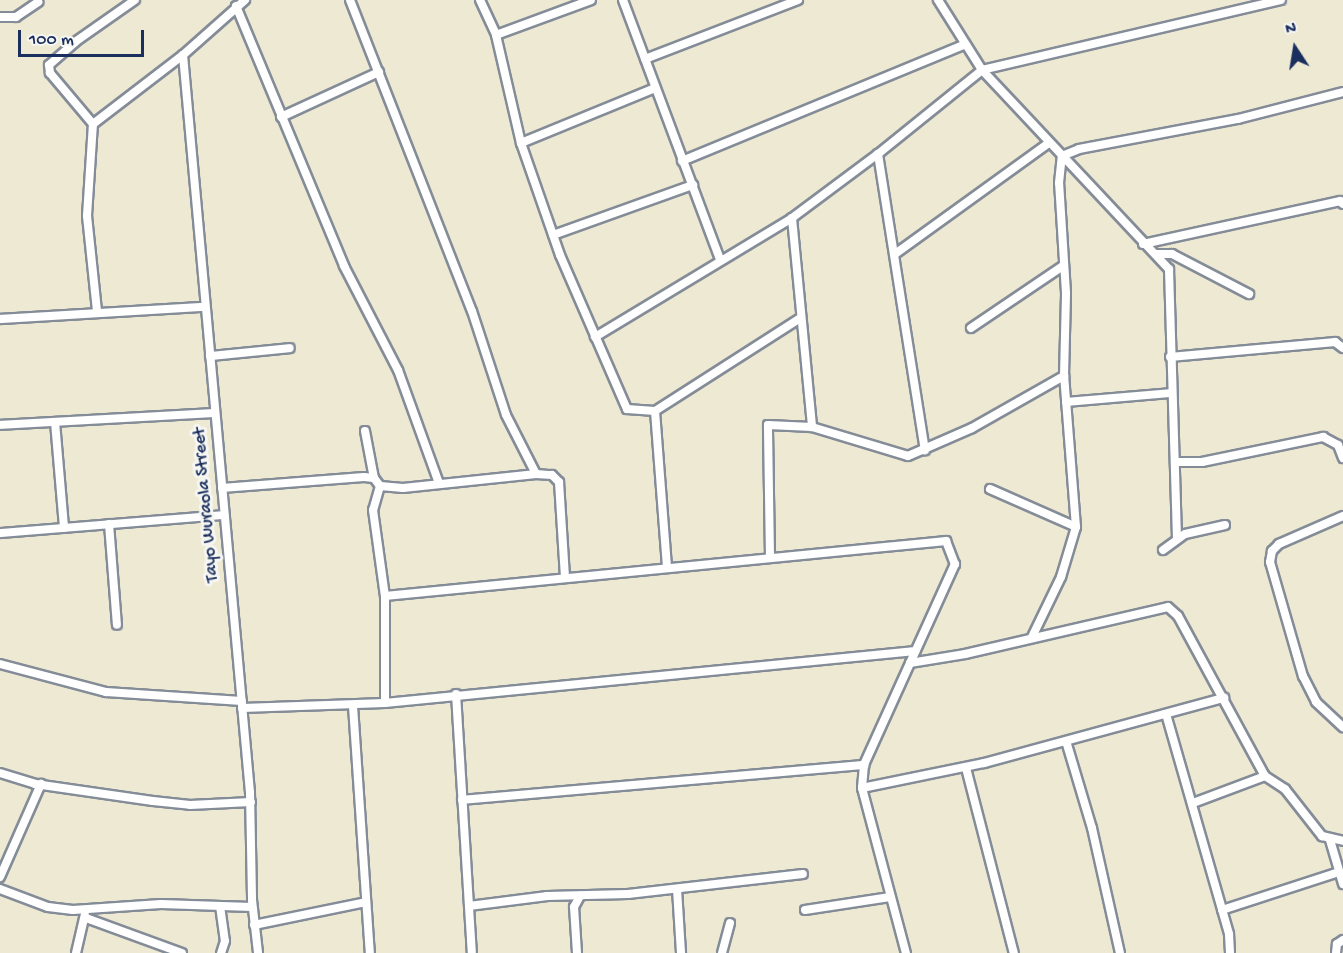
<!DOCTYPE html>
<html>
<head>
<meta charset="utf-8">
<style>
  body { margin:0 }
  #map { position:relative; width:1343px; height:953px; overflow:hidden; background:#eee9d2; font-family:"Gochi Hand",sans-serif }
  div>[style] { position:absolute }
  .roads { filter:drop-shadow(2px 0 #848c98) drop-shadow(-2px 0 #848c98) drop-shadow(0 2px #848c98) drop-shadow(0 -2px #848c98) }
  .street>* { height:8px; margin:-4px; padding:0 4px; transform-origin:4px; border-radius:4px; background:#fff }
  span { translate:-50% -50%; white-space:nowrap; text-align:center; line-height:1.15; -webkit-text-stroke:6px #f6f6f2; paint-order:stroke }
  .street-label { font-size:18px; color:#1b2f5e }
  .north { position:absolute; left:1265px; top:18px; width:60px; height:60px; -webkit-text-stroke:4px #f6f6f2; paint-order:stroke; rotate:348deg; font-size:16px; font-weight:700; line-height:24px; text-align:center; color:#1b2f5e }
  .north::after { content:''; display:block; margin:auto; width:21px; height:27px; background:#1b2f5e; clip-path:polygon(50% 0,100% 100%,50% 72%,0 100%) }
  .scale { position:absolute; left:18px; top:30px; width:126px; height:27px; box-sizing:border-box; border:3px solid #1b2f5e; border-top:0; padding-left:8px; font-size:18px; line-height:21px; white-space:nowrap; color:#1b2f5e; -webkit-text-stroke:4px #f6f6f2; paint-order:stroke }
</style>
</head>
<body>
<div id="map">
  <div class="roads">
    <div class="street">
      <div style="left:350px;top:0;width:334px;rotate:68.6deg"></div>
      <div style="left:472px;top:311px;width:109px;rotate:71.9deg"></div>
      <div style="left:506px;top:415px;width:66px;rotate:63deg"></div>
      <div style="left:536px;top:474px;width:16px;rotate:4deg"></div>
      <div style="left:552px;top:475px;width:10px;rotate:45deg"></div>
      <div style="left:559px;top:482px;width:95px;rotate:86.4deg"></div>
      <div style="left:480px;top:0;width:38px;rotate:65deg"></div>
      <div style="left:496px;top:35px;width:111px;rotate:77deg"></div>
      <div style="left:521px;top:143px;width:119px;rotate:70.8deg"></div>
      <div style="left:560px;top:255px;width:168px;rotate:66.5deg"></div>
      <div style="left:627px;top:409px;width:28px;rotate:4deg"></div>
      <div style="left:655px;top:411px;width:171px;rotate:-32.6deg"></div>
      <div style="left:623px;top:0;width:277px;rotate:69.5deg"></div>
      <div style="left:938px;top:0;width:83px;rotate:57.8deg"></div>
      <div style="left:982px;top:70px;width:273px;rotate:46.8deg"></div>
      <div style="left:1169px;top:269px;width:269px;rotate:88.3deg"></div>
      <div style="left:236px;top:6px;width:282px;rotate:67.4deg"></div>
      <div style="left:344px;top:266px;width:117px;rotate:62.6deg"></div>
      <div style="left:398px;top:370px;width:120px;rotate:70.1deg"></div>
      <div style="left:0;top:17px;width:16px"></div>
      <div style="left:16px;top:17px;width:27px;rotate:-34deg"></div>
      <div style="left:496px;top:35px;width:101px;rotate:-20.2deg"></div>
      <div style="left:183px;top:55px;width:741px;rotate:84.81deg"></div>
      <div style="left:250px;top:793px;width:107px;rotate:88.9deg"></div>
      <div style="left:252px;top:900px;width:53px;rotate:83.5deg"></div>
      <div style="left:645px;top:59px;width:164px;rotate:-21.1deg"></div>
      <div style="left:281px;top:117px;width:108px;rotate:-24.7deg"></div>
      <div style="left:93px;top:124px;width:113px;rotate:-37.5deg"></div>
      <div style="left:183px;top:55px;width:83px;rotate:-41.6deg"></div>
      <div style="left:521px;top:143px;width:145px;rotate:-22.3deg"></div>
      <div style="left:878px;top:154px;width:300px;rotate:81deg"></div>
      <div style="left:682px;top:161px;width:305px;rotate:-22.4deg"></div>
      <div style="left:792px;top:218px;width:210px;rotate:84.5deg"></div>
      <div style="left:553px;top:235px;width:149px;rotate:-19.7deg"></div>
      <div style="left:1143px;top:244px;width:202px;rotate:-12.3deg"></div>
      <div style="left:1340px;top:201px;width:4px;rotate:45deg"></div>
      <div style="left:895px;top:254px;width:190px;rotate:-35.8deg"></div>
      <div style="left:1157px;top:254px;width:15px"></div>
      <div style="left:1172px;top:254px;width:87px;rotate:27.5deg"></div>
      <div style="left:97px;top:311px;width:96px;rotate:-96deg"></div>
      <div style="left:87px;top:216px;width:92px;rotate:-86.3deg"></div>
      <div style="left:93px;top:124px;width:67px;rotate:-130.1deg"></div>
      <div style="left:50px;top:73px;width:8px;rotate:-97deg"></div>
      <div style="left:49px;top:65px;width:35px;rotate:-41deg"></div>
      <div style="left:75px;top:42px;width:73px;rotate:-35deg"></div>
      <div style="left:0;top:319px;width:205px;rotate:-3.4deg"></div>
      <div style="left:971px;top:328px;width:111px;rotate:-34deg"></div>
      <div style="left:595px;top:337px;width:230px;rotate:-31.1deg"></div>
      <div style="left:792px;top:218px;width:107px;rotate:-36.7deg"></div>
      <div style="left:878px;top:154px;width:134px;rotate:-38.9deg"></div>
      <div style="left:982px;top:70px;width:307px;rotate:-13.2deg"></div>
      <div style="left:210px;top:356px;width:80px;rotate:-5.7deg"></div>
      <div style="left:1170px;top:357px;width:166px;rotate:-5.2deg"></div>
      <div style="left:1335px;top:342px;width:10px;rotate:37deg"></div>
      <div style="left:1066px;top:402px;width:104px;rotate:-4.9deg"></div>
      <div style="left:655px;top:411px;width:155px;rotate:85.6deg"></div>
      <div style="left:55px;top:422px;width:106px;rotate:85.1deg"></div>
      <div style="left:0;top:425px;width:215px;rotate:-3.2deg"></div>
      <div style="left:365px;top:431px;width:48px;rotate:79.2deg"></div>
      <div style="left:1177px;top:462px;width:25px"></div>
      <div style="left:1202px;top:462px;width:124px;rotate:-11.7deg"></div>
      <div style="left:1323px;top:437px;width:17px;rotate:28deg"></div>
      <div style="left:1338px;top:445px;width:14px;rotate:69deg"></div>
      <div style="left:380px;top:486px;width:25px;rotate:106deg"></div>
      <div style="left:373px;top:510px;width:87px;rotate:82.1deg"></div>
      <div style="left:385px;top:596px;width:107px;rotate:90deg"></div>
      <div style="left:380px;top:486px;width:23px;rotate:5deg"></div>
      <div style="left:403px;top:488px;width:134px;rotate:-6deg"></div>
      <div style="left:222px;top:488px;width:142px;rotate:-4.4deg"></div>
      <div style="left:364px;top:477px;width:10px;rotate:6deg"></div>
      <div style="left:374px;top:478px;width:10px;rotate:53deg"></div>
      <div style="left:990px;top:489px;width:94px;rotate:23.8deg"></div>
      <div style="left:1343px;top:516px;width:70px;rotate:156.4deg"></div>
      <div style="left:1279px;top:544px;width:10px;rotate:135deg"></div>
      <div style="left:1272px;top:551px;width:11px;rotate:100deg"></div>
      <div style="left:1270px;top:562px;width:119px;rotate:73.9deg"></div>
      <div style="left:1303px;top:676px;width:29px;rotate:63deg"></div>
      <div style="left:1316px;top:702px;width:37px;rotate:43deg"></div>
      <div style="left:109px;top:524px;width:101px;rotate:85.5deg"></div>
      <div style="left:0;top:533px;width:225px;rotate:-4.6deg"></div>
      <div style="left:1163px;top:550px;width:27px;rotate:-36deg"></div>
      <div style="left:1185px;top:534px;width:41px;rotate:-12.7deg"></div>
      <div style="left:770px;top:557px;width:132px;rotate:-90.9deg"></div>
      <div style="left:768px;top:425px;width:44px;rotate:2.6deg"></div>
      <div style="left:812px;top:427px;width:100px;rotate:16.8deg"></div>
      <div style="left:908px;top:456px;width:70px;rotate:-23.6deg"></div>
      <div style="left:972px;top:428px;width:106px;rotate:-29.5deg"></div>
      <div style="left:385px;top:596px;width:564px;rotate:-5.6deg"></div>
      <div style="left:946px;top:541px;width:25px;rotate:69deg"></div>
      <div style="left:955px;top:564px;width:221px;rotate:114.4deg"></div>
      <div style="left:864px;top:765px;width:23px;rotate:95deg"></div>
      <div style="left:862px;top:788px;width:171px;rotate:75.1deg"></div>
      <div style="left:1032px;top:637px;width:67px;rotate:-64.2deg"></div>
      <div style="left:1061px;top:577px;width:52px;rotate:-73.3deg"></div>
      <div style="left:1076px;top:527px;width:151px;rotate:-94.5deg"></div>
      <div style="left:1064px;top:376px;width:83px;rotate:-88.6deg"></div>
      <div style="left:1066px;top:293px;width:110px;rotate:-93.6deg"></div>
      <div style="left:1059px;top:183px;width:27px;rotate:-84deg"></div>
      <div style="left:1062px;top:156px;width:18px;rotate:-22deg"></div>
      <div style="left:1079px;top:149px;width:162px;rotate:-10.7deg"></div>
      <div style="left:1238px;top:119px;width:108px;rotate:-14.4deg"></div>
      <div style="left:910px;top:663px;width:56px;rotate:-9.3deg"></div>
      <div style="left:965px;top:654px;width:208px;rotate:-13deg"></div>
      <div style="left:1168px;top:607px;width:13px;rotate:42deg"></div>
      <div style="left:1178px;top:616px;width:182px;rotate:61.5deg"></div>
      <div style="left:1265px;top:776px;width:24px;rotate:33deg"></div>
      <div style="left:1285px;top:789px;width:60px;rotate:51.8deg"></div>
      <div style="left:1322px;top:836px;width:22px;rotate:13deg"></div>
      <div style="left:0;top:664px;width:110px;rotate:14.8deg"></div>
      <div style="left:106px;top:692px;width:136px;rotate:3.8deg"></div>
      <div style="left:456px;top:694px;width:259px;rotate:86.5deg"></div>
      <div style="left:353px;top:706px;width:248px;rotate:86.1deg"></div>
      <div style="left:242px;top:708px;width:143px;rotate:-2deg"></div>
      <div style="left:385px;top:703px;width:533px;rotate:-5.6deg"></div>
      <div style="left:1166px;top:714px;width:229px;rotate:74deg"></div>
      <div style="left:1229px;top:934px;width:19px;rotate:87deg"></div>
      <div style="left:1066px;top:741px;width:91px;rotate:73.4deg"></div>
      <div style="left:1092px;top:828px;width:128px;rotate:77.4deg"></div>
      <div style="left:966px;top:768px;width:191px;rotate:75.5deg"></div>
      <div style="left:0;top:773px;width:37px;rotate:17deg"></div>
      <div style="left:35px;top:784px;width:119px;rotate:8.2deg"></div>
      <div style="left:153px;top:801px;width:37px;rotate:6deg"></div>
      <div style="left:190px;top:805px;width:61px;rotate:-2.8deg"></div>
      <div style="left:862px;top:788px;width:125px;rotate:-11.6deg"></div>
      <div style="left:984px;top:763px;width:249px;rotate:-15.2deg"></div>
      <div style="left:462px;top:800px;width:404px;rotate:-5deg"></div>
      <div style="left:1193px;top:803px;width:77px;rotate:-20.6deg"></div>
      <div style="left:1330px;top:840px;width:46px;rotate:73.5deg"></div>
      <div style="left:0;top:877px;width:102px;rotate:-66.2deg"></div>
      <div style="left:0;top:889px;width:51px;rotate:20.6deg"></div>
      <div style="left:48px;top:907px;width:25px;rotate:7deg"></div>
      <div style="left:73px;top:910px;width:88px;rotate:-3.9deg"></div>
      <div style="left:161px;top:904px;width:91px;rotate:1.9deg"></div>
      <div style="left:677px;top:889px;width:64px;rotate:86.4deg"></div>
      <div style="left:220px;top:906px;width:35px;rotate:82deg"></div>
      <div style="left:225px;top:941px;width:13px;rotate:108deg"></div>
      <div style="left:469px;top:906px;width:79px;rotate:-7.3deg"></div>
      <div style="left:547px;top:896px;width:81px;rotate:-1.4deg"></div>
      <div style="left:628px;top:894px;width:176px;rotate:-6.5deg"></div>
      <div style="left:805px;top:910px;width:86px;rotate:-8.7deg"></div>
      <div style="left:1222px;top:910px;width:123px;rotate:-18deg"></div>
      <div style="left:86px;top:918px;width:102px;rotate:20deg"></div>
      <div style="left:254px;top:925px;width:114px;rotate:-11.6deg"></div>
      <div style="left:76px;top:953px;width:39px;rotate:-77deg"></div>
      <div style="left:577px;top:953px;width:46px;rotate:-93.7deg"></div>
      <div style="left:574px;top:907px;width:13px;rotate:-61deg"></div>
      <div style="left:722px;top:953px;width:31px;rotate:-75deg"></div>
      <div style="left:1336px;top:953px;width:9px;rotate:-84deg"></div>
      <div style="left:1337px;top:944px;width:7px;rotate:-34deg"></div>
    </div>
  </div>
  <div class="street-label">
    <span style="left:207px;top:505px;rotate:-95deg">Tayo Wuraola Street</span>
  </div>
  <div class="north">N</div>
  <div class="scale">100 m</div>
</div>
</body>
</html>
